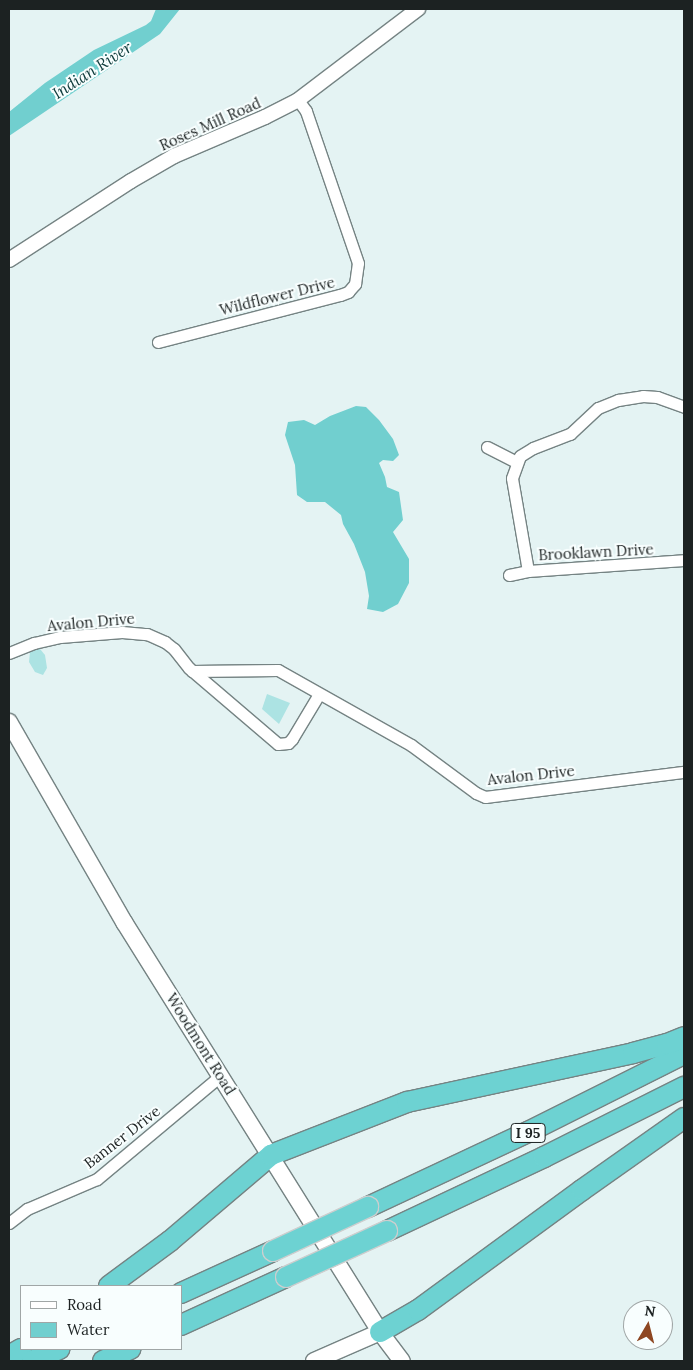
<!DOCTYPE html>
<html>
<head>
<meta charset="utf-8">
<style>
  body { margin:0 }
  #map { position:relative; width:693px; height:1370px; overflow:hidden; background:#e4f3f3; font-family:Lora,serif }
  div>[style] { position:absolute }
  .green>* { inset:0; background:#ace3e3 }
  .water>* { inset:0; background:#71cfcf }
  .roads { filter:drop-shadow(1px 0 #758383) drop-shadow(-1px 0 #758383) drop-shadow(0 1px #758383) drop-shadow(0 -1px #758383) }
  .minor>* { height:11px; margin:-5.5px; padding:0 5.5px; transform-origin:5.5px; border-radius:5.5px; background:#fff }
  .tertiary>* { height:14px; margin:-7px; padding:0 7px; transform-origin:7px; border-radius:7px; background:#fff }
  .secondary>* { height:16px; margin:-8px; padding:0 8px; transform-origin:8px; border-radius:8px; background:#fff }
  .motorway>* { height:20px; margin:-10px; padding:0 10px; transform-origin:10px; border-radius:10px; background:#6dd2d2 }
  .bridges { filter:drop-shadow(1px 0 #cdcece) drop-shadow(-1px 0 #cdcece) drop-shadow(0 1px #cdcece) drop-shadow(0 -1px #cdcece) }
  .motorway-bridge>* { height:20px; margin:-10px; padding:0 10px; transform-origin:10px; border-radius:10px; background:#6dd2d2 }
  span { translate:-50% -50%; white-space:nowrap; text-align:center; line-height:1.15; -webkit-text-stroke:4px #f8fefe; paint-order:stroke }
  .shield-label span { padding:1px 4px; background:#f8fefe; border:1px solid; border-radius:4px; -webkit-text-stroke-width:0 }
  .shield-label { font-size:14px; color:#1c2222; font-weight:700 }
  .street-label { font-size:15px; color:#1c2222 }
  .water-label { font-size:16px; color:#0d3b3b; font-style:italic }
  .frame { position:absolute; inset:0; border:10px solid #1c2222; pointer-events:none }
  .legend { position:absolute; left:20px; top:1285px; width:162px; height:65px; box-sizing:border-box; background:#f8fefe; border:1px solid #a0a6a6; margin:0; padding:6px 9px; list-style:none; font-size:15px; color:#1c2222 }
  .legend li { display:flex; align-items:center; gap:10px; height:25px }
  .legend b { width:25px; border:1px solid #a0a6a6 }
  .north { position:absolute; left:623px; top:1300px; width:50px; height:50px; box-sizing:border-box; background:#f8fefe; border:1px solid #a0a6a6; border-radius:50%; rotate:8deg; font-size:14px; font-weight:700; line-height:20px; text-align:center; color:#1c2222 }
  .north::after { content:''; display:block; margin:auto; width:18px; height:22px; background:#8e4722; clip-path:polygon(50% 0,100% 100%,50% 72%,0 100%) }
</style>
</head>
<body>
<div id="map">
  <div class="green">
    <div style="clip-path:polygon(36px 649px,40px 649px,45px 655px,47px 668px,43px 675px,35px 672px,29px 662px,30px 652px)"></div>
    <div style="clip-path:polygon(267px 694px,290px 703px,279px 724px,262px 709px)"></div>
  </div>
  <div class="water">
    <div style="clip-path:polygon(156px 9px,180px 9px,160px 34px,9px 136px,9px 112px,45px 83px,94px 50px,146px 25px,151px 21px)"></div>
    <div style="clip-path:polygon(356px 406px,366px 407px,379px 420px,393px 439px,399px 455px,393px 461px,383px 460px,379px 463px,385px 477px,387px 487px,399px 492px,403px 520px,393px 532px,409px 559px,409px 583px,398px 604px,383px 612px,367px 609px,369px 596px,365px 572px,354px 544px,343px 524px,341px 515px,325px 502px,307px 502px,297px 495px,295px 465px,285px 435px,288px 422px,304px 420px,315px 425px,330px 416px)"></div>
  </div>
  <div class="roads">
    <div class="minor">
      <div style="left:158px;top:342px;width:188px;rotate:-14.5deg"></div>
      <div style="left:340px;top:295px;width:9px;rotate:-21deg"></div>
      <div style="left:348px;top:292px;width:11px;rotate:-49deg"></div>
      <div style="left:355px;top:284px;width:21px;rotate:-82deg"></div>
      <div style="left:358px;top:263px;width:161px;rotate:-108.9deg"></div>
      <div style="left:306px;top:111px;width:14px;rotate:-126deg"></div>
      <div style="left:487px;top:447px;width:33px;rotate:27deg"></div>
      <div style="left:528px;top:571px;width:94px;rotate:-99.8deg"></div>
      <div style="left:512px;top:478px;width:23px;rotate:-70deg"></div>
      <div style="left:520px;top:456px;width:15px;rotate:-32deg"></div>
      <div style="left:533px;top:448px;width:40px;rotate:-21deg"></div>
      <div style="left:570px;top:434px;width:38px;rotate:-43deg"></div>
      <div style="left:598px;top:408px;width:22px;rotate:-22deg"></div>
      <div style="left:618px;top:400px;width:25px;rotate:-9deg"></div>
      <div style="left:643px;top:396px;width:14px;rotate:4deg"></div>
      <div style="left:657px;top:397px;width:29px;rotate:20deg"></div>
      <div style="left:509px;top:575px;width:19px;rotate:-12deg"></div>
      <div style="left:528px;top:571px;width:156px;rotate:-4deg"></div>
      <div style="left:9px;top:653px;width:27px;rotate:-22deg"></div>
      <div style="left:34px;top:643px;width:27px;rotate:-13deg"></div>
      <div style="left:60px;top:637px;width:62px;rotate:-4.6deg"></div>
      <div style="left:122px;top:632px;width:25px;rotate:5deg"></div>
      <div style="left:147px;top:634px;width:20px;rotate:24deg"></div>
      <div style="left:165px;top:642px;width:11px;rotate:38deg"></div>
      <div style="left:174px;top:649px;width:24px;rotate:52deg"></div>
      <div style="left:189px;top:668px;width:117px;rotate:40.5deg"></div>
      <div style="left:278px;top:744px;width:10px;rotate:-6deg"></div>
      <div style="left:288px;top:743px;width:6px;rotate:-45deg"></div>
      <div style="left:292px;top:739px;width:52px;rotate:-59deg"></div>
      <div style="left:192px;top:671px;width:86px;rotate:-0.7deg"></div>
      <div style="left:278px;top:670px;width:153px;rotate:29.4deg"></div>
      <div style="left:411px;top:745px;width:81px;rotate:36.4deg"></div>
      <div style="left:476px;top:793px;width:10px;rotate:24deg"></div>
      <div style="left:485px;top:797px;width:201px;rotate:-7.2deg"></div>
      <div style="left:9px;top:1223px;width:23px;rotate:-38deg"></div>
      <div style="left:27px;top:1209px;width:76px;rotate:-23.2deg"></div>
      <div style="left:97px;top:1179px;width:160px;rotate:-39.9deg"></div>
    </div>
    <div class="tertiary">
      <div style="left:9px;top:260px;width:145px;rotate:-32.9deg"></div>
      <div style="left:131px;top:181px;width:50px;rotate:-30.2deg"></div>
      <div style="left:174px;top:156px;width:99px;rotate:-23.2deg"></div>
      <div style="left:265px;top:117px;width:37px;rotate:-27deg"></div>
      <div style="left:298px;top:100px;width:151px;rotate:-37.2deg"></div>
    </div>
    <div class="secondary">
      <div style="left:9px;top:722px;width:231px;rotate:60.1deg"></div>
      <div style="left:124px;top:922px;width:483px;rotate:58deg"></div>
      <div style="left:380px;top:1332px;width:36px;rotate:53deg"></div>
      <div style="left:314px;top:1361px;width:72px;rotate:-23.7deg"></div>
    </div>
    <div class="motorway">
      <div style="left:368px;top:1207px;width:177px;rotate:-25.1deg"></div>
      <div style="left:528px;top:1132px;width:174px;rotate:-26.6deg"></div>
      <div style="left:387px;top:1231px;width:174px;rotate:-25.2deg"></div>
      <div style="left:544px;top:1157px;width:157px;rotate:-26.6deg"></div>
      <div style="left:109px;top:1286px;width:76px;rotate:-36.4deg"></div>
      <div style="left:170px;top:1241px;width:133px;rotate:-40.4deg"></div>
      <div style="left:271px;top:1155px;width:146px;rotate:-21.3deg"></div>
      <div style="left:407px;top:1102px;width:231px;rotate:-12.2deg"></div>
      <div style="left:633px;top:1053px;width:35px;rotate:-15deg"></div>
      <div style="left:667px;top:1044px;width:18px;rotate:-22deg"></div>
      <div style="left:181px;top:1293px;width:101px;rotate:-24.5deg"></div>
      <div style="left:181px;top:1325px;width:115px;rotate:-24.6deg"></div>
      <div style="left:380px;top:1332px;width:44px;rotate:-30.1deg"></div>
      <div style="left:418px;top:1310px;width:203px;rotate:-36.2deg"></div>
      <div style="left:582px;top:1190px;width:125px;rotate:-35.2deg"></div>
      <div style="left:9px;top:1356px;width:14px;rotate:-30deg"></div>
      <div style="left:32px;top:1361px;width:30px;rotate:-24deg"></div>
      <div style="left:103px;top:1361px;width:30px;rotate:-24deg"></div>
    </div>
  </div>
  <div class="bridges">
    <div class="motorway-bridge">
      <div style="left:273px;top:1251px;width:105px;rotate:-24.9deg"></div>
      <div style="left:286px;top:1277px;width:111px;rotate:-24.5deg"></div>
    </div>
  </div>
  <div class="shield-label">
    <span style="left:528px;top:1133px">I 95</span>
  </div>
  <div class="street-label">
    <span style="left:210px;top:124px;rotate:-24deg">Roses Mill Road</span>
    <span style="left:277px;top:296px;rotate:-14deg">Wildflower Drive</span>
    <span style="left:596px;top:552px;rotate:-3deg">Brooklawn Drive</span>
    <span style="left:91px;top:622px;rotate:-5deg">Avalon Drive</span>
    <span style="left:531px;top:775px;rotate:-6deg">Avalon Drive</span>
    <span style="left:201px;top:1044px;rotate:58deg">Woodmont Road</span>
    <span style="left:122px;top:1137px;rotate:-38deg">Banner Drive</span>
  </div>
  <div class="water-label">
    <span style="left:92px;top:70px;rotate:-33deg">Indian River</span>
  </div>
  <div class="frame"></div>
  <ul class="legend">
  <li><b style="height:6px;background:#fff"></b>Road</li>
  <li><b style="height:14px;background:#71cfcf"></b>Water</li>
  </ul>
  <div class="north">N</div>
</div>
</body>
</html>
